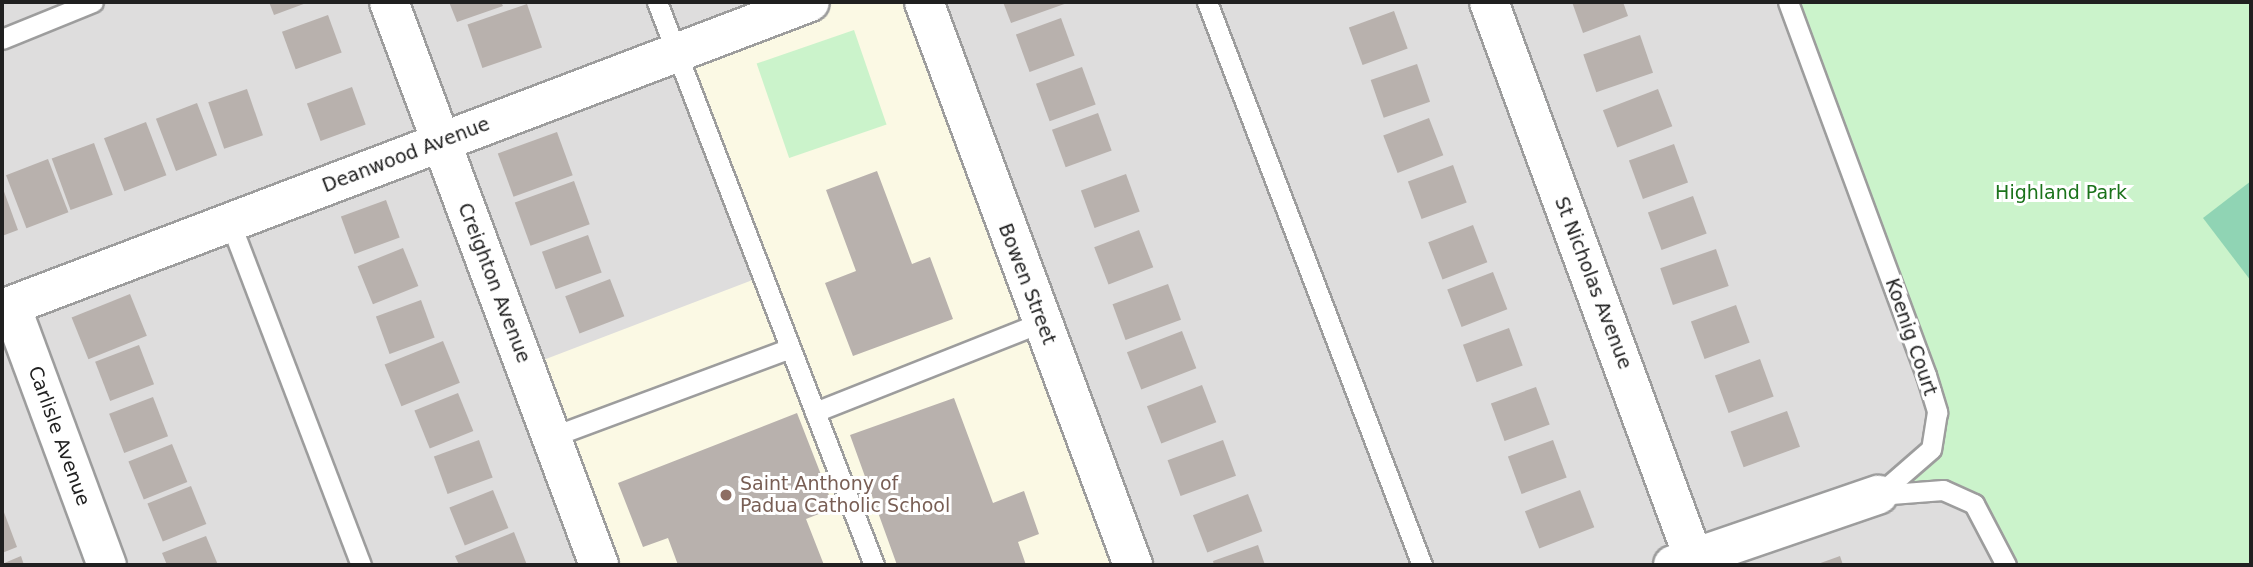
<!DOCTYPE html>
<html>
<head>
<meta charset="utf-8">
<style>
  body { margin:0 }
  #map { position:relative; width:2253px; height:567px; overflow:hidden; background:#efece7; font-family:"DejaVu Sans",sans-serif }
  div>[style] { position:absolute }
  .residential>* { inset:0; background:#dedddd; transform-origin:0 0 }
  .education>* { inset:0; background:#fbf9e4 }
  .park>* { inset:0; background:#cbf3cb; transform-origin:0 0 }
  .pitch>* { inset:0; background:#90d4b4 }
  .building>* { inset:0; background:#b8b1ad; transform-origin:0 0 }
  .roads { filter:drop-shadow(2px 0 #9d9d9d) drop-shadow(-2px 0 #9d9d9d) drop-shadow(0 2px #9d9d9d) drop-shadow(0 -2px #9d9d9d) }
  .service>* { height:19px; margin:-9.5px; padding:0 9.5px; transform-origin:9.5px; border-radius:9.5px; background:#fff }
  .minor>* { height:38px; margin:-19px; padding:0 19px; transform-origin:19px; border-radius:19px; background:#fff }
  .dots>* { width:19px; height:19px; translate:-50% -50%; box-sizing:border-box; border:4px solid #fff; border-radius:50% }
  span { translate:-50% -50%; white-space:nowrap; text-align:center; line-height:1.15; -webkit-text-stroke:6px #fff; paint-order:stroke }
  .street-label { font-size:19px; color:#202020 }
  .park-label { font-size:19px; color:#1a721a }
  .education-label { font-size:19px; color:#785e54 }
  .left { translate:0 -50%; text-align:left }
  .frame { position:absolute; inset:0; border:4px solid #202020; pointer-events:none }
</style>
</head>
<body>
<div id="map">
  <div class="residential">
    <div style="left:2px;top:2px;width:2249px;height:563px"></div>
  </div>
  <div class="education">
    <div style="clip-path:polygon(810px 2px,924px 2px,1133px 565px,599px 565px,525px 367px,763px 276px,677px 52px)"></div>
  </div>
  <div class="park">
    <div style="clip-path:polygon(1788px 2px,2251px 2px,2251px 565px,2006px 565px,1974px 504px,1943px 490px,1878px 495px,1931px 449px,1937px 412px)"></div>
    <div style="left:854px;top:30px;width:100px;height:103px;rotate:71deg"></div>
  </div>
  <div class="pitch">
    <div style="clip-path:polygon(2251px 181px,2251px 281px,2203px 218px)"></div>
  </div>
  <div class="building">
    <div style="clip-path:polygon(269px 2px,309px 2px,274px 15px)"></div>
    <div style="clip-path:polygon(449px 2px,501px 2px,503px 6px,457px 22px)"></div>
    <div style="clip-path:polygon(1003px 2px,1070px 2px,1011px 23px)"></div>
    <div style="clip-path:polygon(1572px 2px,1623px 2px,1628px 16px,1583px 33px)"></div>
    <div style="left:527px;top:4px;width:46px;height:63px;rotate:71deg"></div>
    <div style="left:1394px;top:11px;width:40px;height:48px;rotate:70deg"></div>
    <div style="left:328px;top:15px;width:40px;height:49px;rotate:70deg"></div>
    <div style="left:1061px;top:18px;width:40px;height:48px;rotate:70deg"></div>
    <div style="left:1640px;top:35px;width:40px;height:60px;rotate:71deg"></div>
    <div style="left:1417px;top:64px;width:40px;height:49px;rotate:71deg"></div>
    <div style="left:1082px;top:67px;width:40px;height:49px;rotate:70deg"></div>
    <div style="left:352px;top:87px;width:40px;height:48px;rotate:70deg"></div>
    <div style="left:247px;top:89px;width:49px;height:41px;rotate:71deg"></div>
    <div style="left:1658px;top:89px;width:40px;height:59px;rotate:69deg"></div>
    <div style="left:197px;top:103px;width:56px;height:44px;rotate:69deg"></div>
    <div style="left:1098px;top:113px;width:40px;height:49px;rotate:70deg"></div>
    <div style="left:1429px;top:118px;width:40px;height:49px;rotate:69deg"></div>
    <div style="left:146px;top:122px;width:57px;height:45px;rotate:69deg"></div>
    <div style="left:557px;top:132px;width:46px;height:63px;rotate:70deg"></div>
    <div style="left:94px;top:143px;width:55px;height:45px;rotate:70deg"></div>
    <div style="left:1674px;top:144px;width:41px;height:48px;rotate:70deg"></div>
    <div style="left:48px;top:159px;width:57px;height:45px;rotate:69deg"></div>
    <div style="left:1453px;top:165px;width:40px;height:48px;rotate:70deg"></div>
    <div style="clip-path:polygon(877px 171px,912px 264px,930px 257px,953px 319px,853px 356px,825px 283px,856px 271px,826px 190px)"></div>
    <div style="left:1126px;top:174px;width:40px;height:48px;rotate:70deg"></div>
    <div style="left:574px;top:181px;width:46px;height:63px;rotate:70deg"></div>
    <div style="clip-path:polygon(2px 186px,18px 230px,2px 236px)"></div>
    <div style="left:1693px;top:196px;width:40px;height:48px;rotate:70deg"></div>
    <div style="left:386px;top:200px;width:40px;height:48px;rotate:70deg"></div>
    <div style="left:1473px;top:225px;width:40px;height:48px;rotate:69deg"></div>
    <div style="left:1139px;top:230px;width:40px;height:48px;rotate:69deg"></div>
    <div style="left:588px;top:235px;width:40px;height:49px;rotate:70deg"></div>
    <div style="left:403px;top:248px;width:41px;height:49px;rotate:68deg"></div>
    <div style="left:1716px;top:249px;width:39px;height:59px;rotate:71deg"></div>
    <div style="left:1493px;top:272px;width:40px;height:49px;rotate:69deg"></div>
    <div style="left:610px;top:279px;width:40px;height:48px;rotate:69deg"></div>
    <div style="left:1168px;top:284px;width:38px;height:59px;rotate:70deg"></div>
    <div style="left:130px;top:294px;width:45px;height:63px;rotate:68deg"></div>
    <div style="left:421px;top:300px;width:40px;height:48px;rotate:70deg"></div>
    <div style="left:1736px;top:305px;width:40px;height:48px;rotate:70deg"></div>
    <div style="left:1509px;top:328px;width:40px;height:49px;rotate:70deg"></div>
    <div style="left:1182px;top:331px;width:40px;height:59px;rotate:69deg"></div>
    <div style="left:443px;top:341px;width:45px;height:63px;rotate:68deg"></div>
    <div style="left:139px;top:345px;width:42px;height:47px;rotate:69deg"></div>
    <div style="left:1760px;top:359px;width:40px;height:48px;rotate:70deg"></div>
    <div style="left:1202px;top:385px;width:40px;height:59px;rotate:69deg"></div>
    <div style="left:1536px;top:387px;width:40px;height:48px;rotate:70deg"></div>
    <div style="left:458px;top:393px;width:41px;height:47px;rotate:68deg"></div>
    <div style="left:153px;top:397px;width:42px;height:47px;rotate:69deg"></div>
    <div style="clip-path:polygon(954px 398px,993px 503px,1024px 491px,1039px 534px,1018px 542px,1026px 565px,897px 565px,850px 435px)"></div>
    <div style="left:1787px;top:411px;width:38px;height:60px;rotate:70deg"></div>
    <div style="clip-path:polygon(797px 413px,834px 508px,806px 519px,824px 565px,678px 565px,668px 538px,643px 547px,618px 483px)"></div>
    <div style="left:479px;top:440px;width:40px;height:48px;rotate:70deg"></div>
    <div style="left:1223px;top:440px;width:38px;height:59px;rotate:70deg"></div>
    <div style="left:1553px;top:440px;width:40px;height:48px;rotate:70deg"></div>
    <div style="left:172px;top:444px;width:41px;height:47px;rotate:68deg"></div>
    <div style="left:191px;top:486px;width:41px;height:47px;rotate:68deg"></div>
    <div style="left:493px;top:490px;width:41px;height:47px;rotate:68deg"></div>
    <div style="left:1580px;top:490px;width:40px;height:59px;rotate:69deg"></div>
    <div style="left:1248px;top:494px;width:40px;height:59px;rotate:69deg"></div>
    <div style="clip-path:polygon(2px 507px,17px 547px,2px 553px)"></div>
    <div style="clip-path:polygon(514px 532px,527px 565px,459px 565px,455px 556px)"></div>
    <div style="clip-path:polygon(206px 536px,218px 565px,167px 565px,162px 553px)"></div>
    <div style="clip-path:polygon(1258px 545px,1265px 565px,1214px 565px,1213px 561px)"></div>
    <div style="clip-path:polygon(21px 556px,24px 565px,2px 565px,2px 564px)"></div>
    <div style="clip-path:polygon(1840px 556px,1843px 565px,1815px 565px)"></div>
  </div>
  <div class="roads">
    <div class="service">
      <div style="left:657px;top:2px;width:603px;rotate:68.92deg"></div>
      <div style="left:1207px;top:2px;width:603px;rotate:69.1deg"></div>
      <div style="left:1788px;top:2px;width:398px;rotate:69.7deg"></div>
      <div style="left:1926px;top:375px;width:39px;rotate:73deg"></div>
      <div style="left:1937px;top:412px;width:37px;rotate:99deg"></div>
      <div style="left:1931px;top:449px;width:70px;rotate:139deg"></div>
      <div style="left:2px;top:39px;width:98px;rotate:-22.1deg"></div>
      <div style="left:230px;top:222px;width:367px;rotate:69.1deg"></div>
      <div style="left:815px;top:412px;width:244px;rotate:-21.6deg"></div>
      <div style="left:551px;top:437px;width:255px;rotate:-20.4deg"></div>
      <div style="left:1878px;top:495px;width:65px;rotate:-4.4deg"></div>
      <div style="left:1943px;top:490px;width:34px;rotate:24deg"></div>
      <div style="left:1974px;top:504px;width:69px;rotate:62.3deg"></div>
    </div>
    <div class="minor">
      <div style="left:389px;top:2px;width:601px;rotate:69.54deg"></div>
      <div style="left:924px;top:2px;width:601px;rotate:69.63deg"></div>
      <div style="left:1489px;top:2px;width:600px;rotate:69.81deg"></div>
      <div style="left:11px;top:306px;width:276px;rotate:69.7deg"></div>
      <div style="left:2px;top:309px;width:864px;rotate:-20.8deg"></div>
      <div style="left:1673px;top:565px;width:217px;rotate:-18.9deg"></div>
    </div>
  </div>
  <div class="dots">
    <div style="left:726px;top:495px;background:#8d6e63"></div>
  </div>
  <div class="street-label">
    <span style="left:406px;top:155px;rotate:-21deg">Deanwood Avenue</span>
    <span style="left:494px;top:283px;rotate:69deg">Creighton Avenue</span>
    <span style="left:1593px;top:283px;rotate:69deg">St Nicholas Avenue</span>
    <span style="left:1027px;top:284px;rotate:69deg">Bowen Street</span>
    <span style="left:1911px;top:337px;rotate:71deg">Koenig Court</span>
    <span style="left:59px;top:436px;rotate:70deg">Carlisle Avenue</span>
  </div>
  <div class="park-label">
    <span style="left:2061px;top:193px">Highland Park</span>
  </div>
  <div class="education-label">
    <span class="left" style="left:740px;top:495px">Saint Anthony of<br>Padua Catholic School</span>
  </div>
  <div class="frame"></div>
</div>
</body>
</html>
